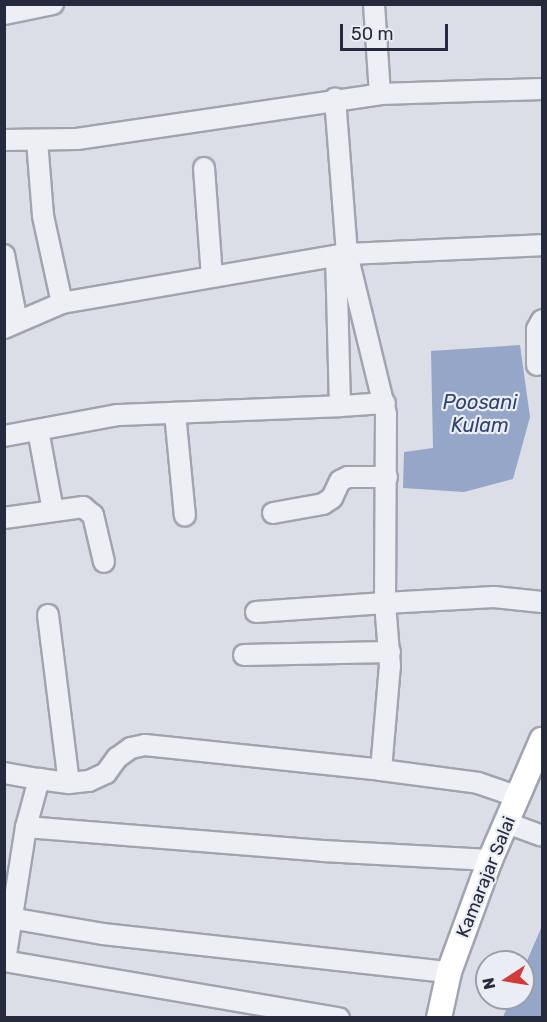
<!DOCTYPE html>
<html>
<head>
<meta charset="utf-8">
<style>
  body { margin:0 }
  #map { position:relative; width:547px; height:1022px; overflow:hidden; background:#dbdee6; font-family:Rubik,sans-serif }
  div>[style] { position:absolute }
  .water>* { inset:0; background:#95a6c8 }
  .roads { filter:drop-shadow(2px 0 #a1a4b0) drop-shadow(-2px 0 #a1a4b0) drop-shadow(0 2px #a1a4b0) drop-shadow(0 -2px #a1a4b0) }
  .minor>* { height:20px; margin:-10px; padding:0 10px; transform-origin:10px; border-radius:10px; background:#eeeff5 }
  .major>* { height:24px; margin:-12px; padding:0 12px; transform-origin:12px; border-radius:12px; background:#fff }
  span { translate:-50% -50%; white-space:nowrap; text-align:center; line-height:1.15; -webkit-text-stroke:4.5px #ebedf4; paint-order:stroke }
  .street-label { font-size:18px; color:#252a3d }
  .water-label { font-size:20px; color:#2f4371; font-style:italic }
  .frame { position:absolute; inset:0; border:6px solid #252a3d; pointer-events:none }
  .north { position:absolute; left:475px; top:950px; width:60px; height:60px; box-sizing:border-box; background:#ebedf4; border:2px solid #9c9fab; border-radius:50%; rotate:258deg; font-size:16px; font-weight:700; line-height:24px; text-align:center; color:#252a3d }
  .north::after { content:''; display:block; margin:auto; width:21px; height:27px; background:#d13b3c; clip-path:polygon(50% 0,100% 100%,50% 72%,0 100%) }
  .scale { position:absolute; left:340px; top:24px; width:108px; height:27px; box-sizing:border-box; border:3px solid #252a3d; border-top:0; padding-left:8px; font-size:18px; line-height:21px; white-space:nowrap; color:#252a3d; -webkit-text-stroke:4px #ebedf4; paint-order:stroke }
</style>
</head>
<body>
<div id="map">
  <div class="water">
    <div style="clip-path:polygon(520px 345px,530px 417px,513px 479px,464px 492px,403px 488px,404px 452px,433px 448px,431px 351px)"></div>
    <div style="clip-path:polygon(542px 926px,542px 1017px,503px 1017px,511px 998px,523px 998px,523px 970px)"></div>
  </div>
  <div class="roads">
    <div class="minor">
      <div style="left:374px;top:4px;width:90px;rotate:86.2deg"></div>
      <div style="left:4px;top:14px;width:50px;rotate:-11.5deg"></div>
      <div style="left:4px;top:140px;width:73px;rotate:-0.8deg"></div>
      <div style="left:77px;top:139px;width:306px;rotate:-8.4deg"></div>
      <div style="left:380px;top:94px;width:162px;rotate:-1.8deg"></div>
      <div style="left:37px;top:141px;width:75px;rotate:85.4deg"></div>
      <div style="left:43px;top:216px;width:89px;rotate:77.7deg"></div>
      <div style="left:204px;top:168px;width:109px;rotate:85.8deg"></div>
      <div style="left:4px;top:255px;width:68px;rotate:79deg"></div>
      <div style="left:4px;top:328px;width:63px;rotate:-23.3deg"></div>
      <div style="left:62px;top:303px;width:289px;rotate:-9.8deg"></div>
      <div style="left:347px;top:254px;width:195px;rotate:-2.6deg"></div>
      <div style="left:537px;top:365px;width:36px;rotate:-90deg"></div>
      <div style="left:537px;top:329px;width:10px;rotate:-61deg"></div>
      <div style="left:340px;top:406px;width:45px;rotate:-3.8deg"></div>
      <div style="left:175px;top:413px;width:103px;rotate:84.5deg"></div>
      <div style="left:38px;top:430px;width:82px;rotate:79.5deg"></div>
      <div style="left:4px;top:436px;width:115px;rotate:-10.5deg"></div>
      <div style="left:117px;top:415px;width:223px;rotate:-2.3deg"></div>
      <div style="left:340px;top:406px;width:150px;rotate:-91.5deg"></div>
      <div style="left:273px;top:513px;width:51px;rotate:-10.2deg"></div>
      <div style="left:323px;top:504px;width:11px;rotate:-34deg"></div>
      <div style="left:332px;top:498px;width:19px;rotate:-65deg"></div>
      <div style="left:340px;top:481px;width:9px;rotate:-27deg"></div>
      <div style="left:348px;top:477px;width:39px"></div>
      <div style="left:4px;top:518px;width:80px;rotate:-7.9deg"></div>
      <div style="left:83px;top:507px;width:13px;rotate:39deg"></div>
      <div style="left:93px;top:515px;width:48px;rotate:76.8deg"></div>
      <div style="left:256px;top:612px;width:129px;rotate:-4deg"></div>
      <div style="left:385px;top:603px;width:189px;rotate:-89.7deg"></div>
      <div style="left:386px;top:414px;width:165px;rotate:-103.7deg"></div>
      <div style="left:347px;top:254px;width:156px;rotate:-94.4deg"></div>
      <div style="left:48px;top:615px;width:169px;rotate:82.9deg"></div>
      <div style="left:244px;top:655px;width:146px;rotate:-1.2deg"></div>
      <div style="left:381px;top:770px;width:104px;rotate:-85.1deg"></div>
      <div style="left:390px;top:666px;width:63px;rotate:-94.5deg"></div>
      <div style="left:385px;top:603px;width:109px;rotate:-3.2deg"></div>
      <div style="left:494px;top:597px;width:48px;rotate:5.9deg"></div>
      <div style="left:4px;top:773px;width:36px;rotate:10deg"></div>
      <div style="left:507px;top:823px;width:37px;rotate:20deg"></div>
      <div style="left:26px;top:827px;width:298px;rotate:4.6deg"></div>
      <div style="left:323px;top:851px;width:167px;rotate:3.1deg"></div>
      <div style="left:4px;top:917px;width:100px;rotate:9.7deg"></div>
      <div style="left:103px;top:934px;width:348px;rotate:6.3deg"></div>
      <div style="left:4px;top:961px;width:340px;rotate:9.7deg"></div>
      <div style="left:5px;top:961px;width:136px;rotate:-81.1deg"></div>
      <div style="left:26px;top:827px;width:50px;rotate:-74.8deg"></div>
      <div style="left:39px;top:779px;width:30px;rotate:8deg"></div>
      <div style="left:69px;top:783px;width:20px;rotate:-6deg"></div>
      <div style="left:89px;top:781px;width:19px;rotate:-25deg"></div>
      <div style="left:106px;top:773px;width:19px;rotate:-54deg"></div>
      <div style="left:117px;top:758px;width:17px;rotate:-36deg"></div>
      <div style="left:131px;top:748px;width:14px;rotate:-12deg"></div>
      <div style="left:145px;top:745px;width:237px;rotate:6deg"></div>
      <div style="left:381px;top:770px;width:98px;rotate:7.6deg"></div>
      <div style="left:478px;top:783px;width:43px;rotate:18.9deg"></div>
    </div>
    <div class="major">
      <div style="left:439px;top:1018px;width:47px;rotate:-77.7deg"></div>
      <div style="left:449px;top:972px;width:119px;rotate:-69.9deg"></div>
      <div style="left:490px;top:860px;width:131px;rotate:-66.6deg"></div>
    </div>
  </div>
  <div class="street-label">
    <span style="left:486px;top:877px;rotate:-68deg">Kamarajar Salai</span>
  </div>
  <div class="water-label">
    <span style="left:480px;top:414px">Poosani<br>Kulam</span>
  </div>
  <div class="frame"></div>
  <div class="north">N</div>
  <div class="scale">50 m</div>
</div>
</body>
</html>
